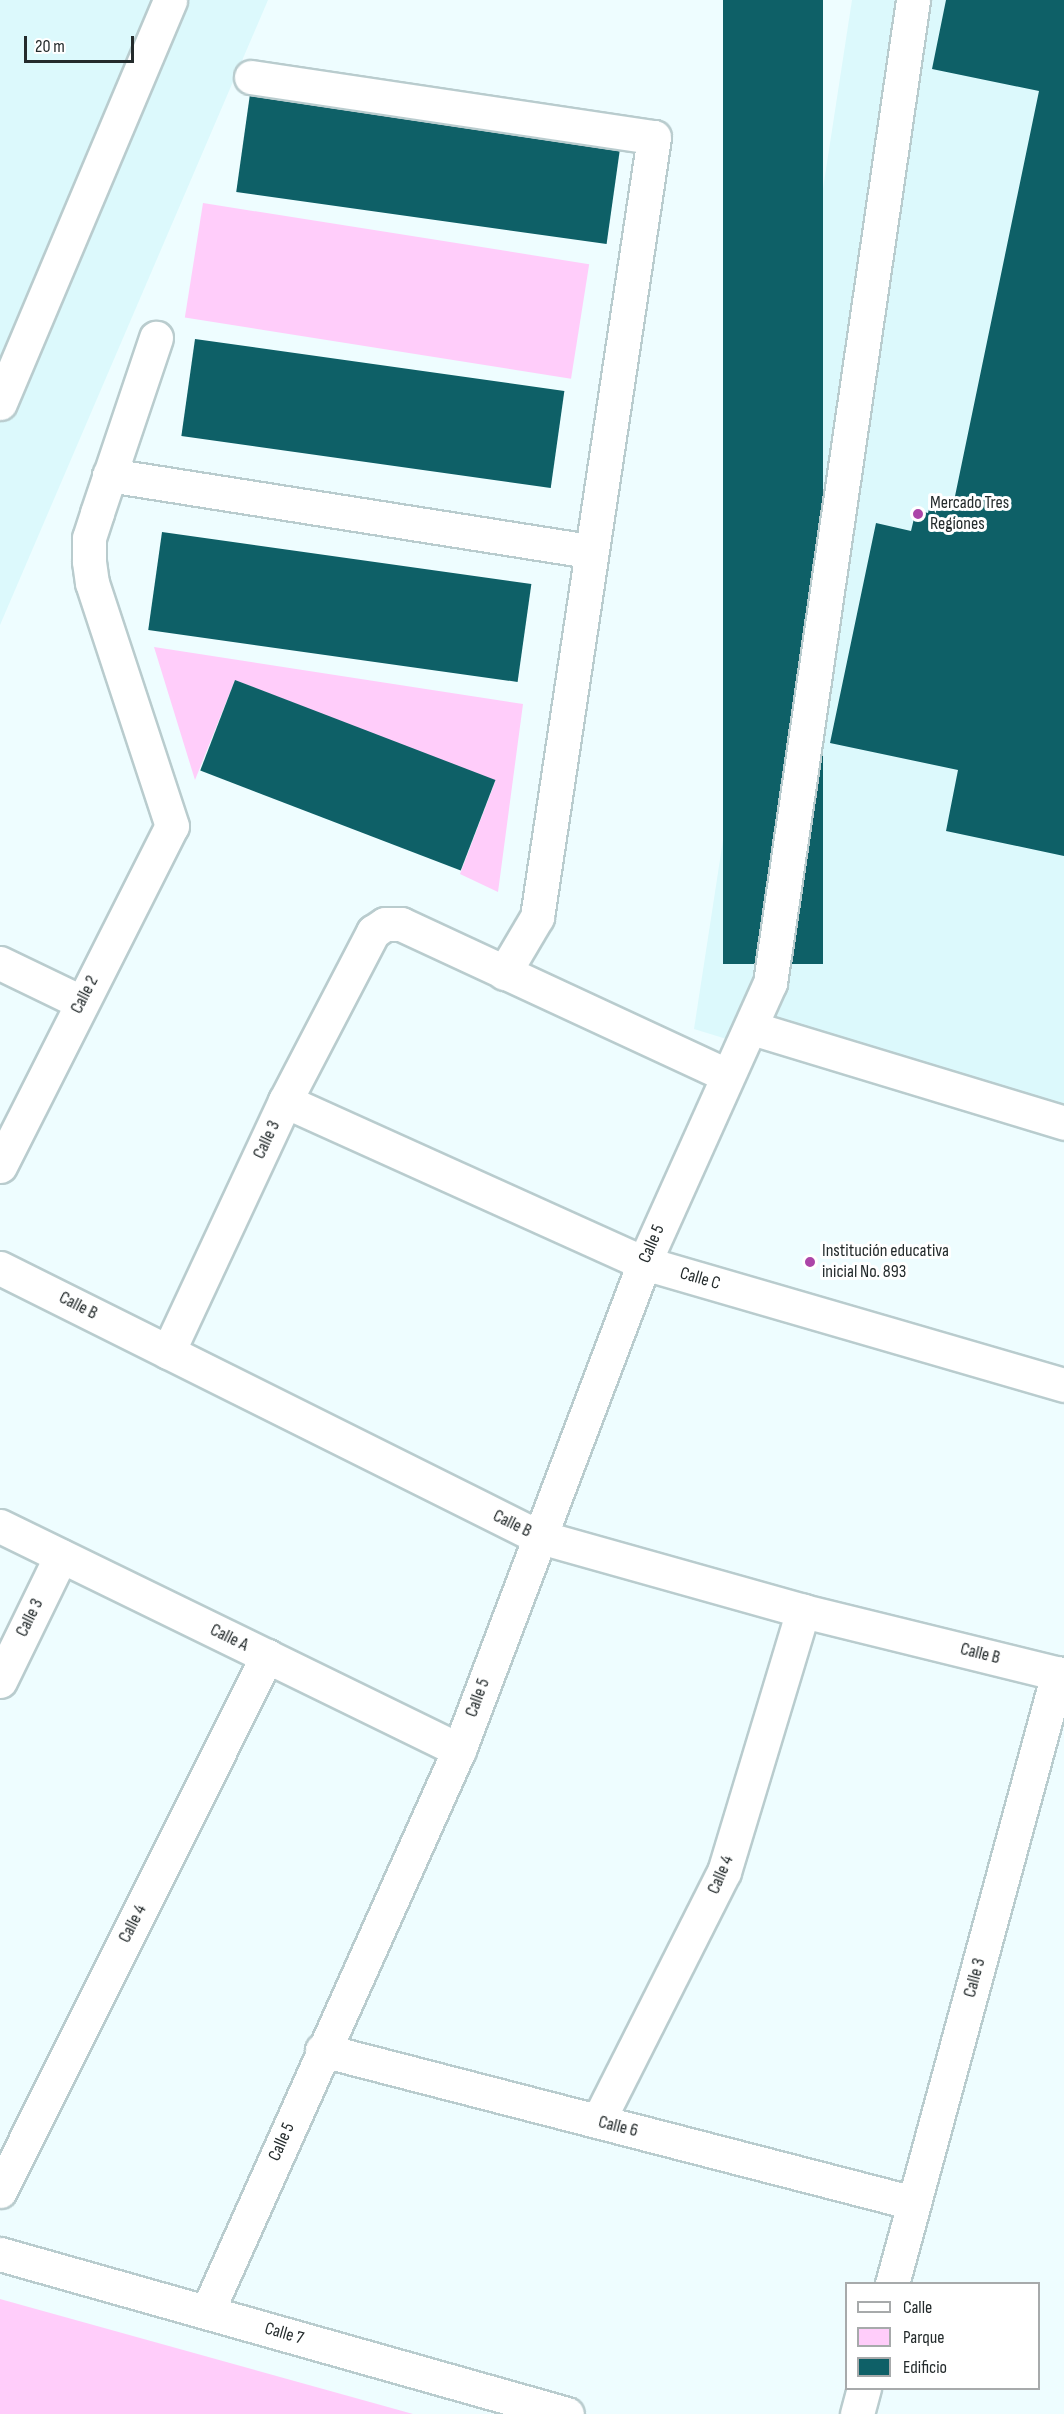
<!DOCTYPE html>
<html>
<head>
<meta charset="utf-8">
<style>
  body { margin:0 }
  #map { position:relative; width:1064px; height:2414px; overflow:hidden; background:#eefdff; font-family:"Sofia Sans Condensed",sans-serif }
  div>[style] { position:absolute }
  .built>* { inset:0; background:#dcf9fc }
  .green>* { inset:0; background:#ffcdfa; transform-origin:0 0 }
  .building>* { inset:0; background:#0e6067; transform-origin:0 0 }
  .roads { filter:drop-shadow(2px 0 #b9ccce) drop-shadow(-2px 0 #b9ccce) drop-shadow(0 2px #b9ccce) drop-shadow(0 -2px #b9ccce) }
  .minor>* { height:33px; margin:-16.5px; padding:0 16.5px; transform-origin:16.5px; border-radius:16.5px; background:#fff }
  .dots>* { width:16px; height:16px; translate:-50% -50%; box-sizing:border-box; border:3px solid #fff; border-radius:50% }
  span { translate:-50% -50%; white-space:nowrap; text-align:center; line-height:1.15; -webkit-text-stroke:6px #fff; paint-order:stroke }
  .poi-label { font-size:18px; color:#242b2c }
  .left { translate:0 -50%; text-align:left }
  .street-label { font-size:18px; color:#242b2c }
  .legend { position:absolute; left:845px; top:2282px; width:195px; height:108px; box-sizing:border-box; background:#fff; border:2px solid #a7aaab; margin:0; padding:8px 10px; list-style:none; font-size:18px; color:#242b2c }
  .legend li { display:flex; align-items:center; gap:12px; height:30px }
  .legend b { width:30px; border:2px solid #a7aaab }
  .scale { position:absolute; left:24px; top:36px; width:110px; height:27px; box-sizing:border-box; border:3px solid #242b2c; border-top:0; padding-left:8px; font-size:18px; line-height:21px; white-space:nowrap; color:#242b2c; -webkit-text-stroke:4px #fff; paint-order:stroke }
</style>
</head>
<body>
<div id="map">
  <div class="built">
    <div style="clip-path:polygon(0 0,268px 0,0 625px)"></div>
    <div style="clip-path:polygon(852px 0,1064px 0,1064px 1143px,694px 1029px)"></div>
  </div>
  <div class="green">
    <div style="left:203px;top:203px;width:391px;height:116px;rotate:9deg"></div>
    <div style="clip-path:polygon(154px 647px,523px 704px,498px 892px,460px 874px,495px 782px,235px 680px,195px 780px)"></div>
    <div style="clip-path:polygon(0 2299px,413px 2414px,0 2414px)"></div>
  </div>
  <div class="building">
    <div style="left:723px;top:0;width:100px;height:964px"></div>
    <div style="clip-path:polygon(946px 0,1064px 0,1064px 856px,946px 831px,958px 770px,830px 743px,876px 523px,911px 531px,916px 510px,928px 513px,932px 496px,954px 501px,1039px 91px,932px 69px)"></div>
    <div style="left:250px;top:94px;width:374px;height:99px;rotate:8deg"></div>
    <div style="left:195px;top:339px;width:373px;height:98px;rotate:8deg"></div>
    <div style="left:162px;top:532px;width:373px;height:99px;rotate:8deg"></div>
    <div style="left:235px;top:680px;width:279px;height:97px;rotate:21deg"></div>
  </div>
  <div class="roads">
    <div class="minor">
      <div style="left:251px;top:77px;width:407px;rotate:8.5deg"></div>
      <div style="left:654px;top:137px;width:789px;rotate:98.53deg"></div>
      <div style="left:537px;top:917px;width:65px;rotate:120.5deg"></div>
      <div style="left:0;top:403px;width:437px;rotate:-67.1deg"></div>
      <div style="left:109px;top:475px;width:488px;rotate:9deg"></div>
      <div style="left:0;top:963px;width:90px;rotate:25.7deg"></div>
      <div style="left:752px;top:1028px;width:326px;rotate:16.9deg"></div>
      <div style="left:285px;top:1101px;width:394px;rotate:24.3deg"></div>
      <div style="left:644px;top:1263px;width:437px;rotate:16.2deg"></div>
      <div style="left:0;top:1166px;width:381px;rotate:-63.2deg"></div>
      <div style="left:172px;top:826px;width:256px;rotate:-108.2deg"></div>
      <div style="left:92px;top:583px;width:22px;rotate:-98deg"></div>
      <div style="left:89px;top:561px;width:23px;rotate:-90deg"></div>
      <div style="left:89px;top:538px;width:26px;rotate:-72deg"></div>
      <div style="left:97px;top:513px;width:185px;rotate:-71.4deg"></div>
      <div style="left:0;top:1268px;width:600px;rotate:26.52deg"></div>
      <div style="left:537px;top:1536px;width:276px;rotate:15.7deg"></div>
      <div style="left:803px;top:1611px;width:269px;rotate:13.8deg"></div>
      <div style="left:168px;top:1352px;width:277px;rotate:-65deg"></div>
      <div style="left:285px;top:1101px;width:191px;rotate:-62.5deg"></div>
      <div style="left:373px;top:932px;width:14px;rotate:-34deg"></div>
      <div style="left:385px;top:924px;width:16px"></div>
      <div style="left:401px;top:924px;width:359px;rotate:24.9deg"></div>
      <div style="left:0;top:1526px;width:511px;rotate:26.01deg"></div>
      <div style="left:0;top:1681px;width:139px;rotate:-64deg"></div>
      <div style="left:322px;top:2050px;width:611px;rotate:14.49deg"></div>
      <div style="left:598px;top:2121px;width:279px;rotate:-63.2deg"></div>
      <div style="left:724px;top:1872px;width:273px;rotate:-73.2deg"></div>
      <div style="left:0;top:2191px;width:598px;rotate:-63.48deg"></div>
      <div style="left:0;top:2254px;width:589px;rotate:15.76deg"></div>
      <div style="left:892px;top:2284px;width:633px;rotate:-74.8deg"></div>
      <div style="left:207px;top:2312px;width:616px;rotate:-65.85deg"></div>
      <div style="left:459px;top:1750px;width:521px;rotate:-69.2deg"></div>
      <div style="left:644px;top:1263px;width:307px;rotate:-65.8deg"></div>
      <div style="left:770px;top:983px;width:993px;rotate:-81.72deg"></div>
      <div style="left:857px;top:2414px;width:27px;rotate:-75deg"></div>
    </div>
  </div>
  <div class="dots">
    <div style="left:918px;top:514px;background:#ac45a8"></div>
    <div style="left:810px;top:1262px;background:#ac45a8"></div>
  </div>
  <div class="poi-label">
    <span class="left" style="left:930px;top:514px">Mercado Tres<br>Regiones</span>
    <span class="left" style="left:822px;top:1262px">Institución educativa<br>inicial No. 893</span>
  </div>
  <div class="street-label">
    <span style="left:85px;top:995px;rotate:-63deg">Calle 2</span>
    <span style="left:267px;top:1140px;rotate:-65deg">Calle 3</span>
    <span style="left:652px;top:1244px;rotate:-67deg">Calle 5</span>
    <span style="left:700px;top:1279px;rotate:16deg">Calle C</span>
    <span style="left:78px;top:1306px;rotate:27deg">Calle B</span>
    <span style="left:512px;top:1524px;rotate:26deg">Calle B</span>
    <span style="left:30px;top:1618px;rotate:-64deg">Calle 3</span>
    <span style="left:229px;top:1638px;rotate:26deg">Calle A</span>
    <span style="left:980px;top:1654px;rotate:14deg">Calle B</span>
    <span style="left:478px;top:1698px;rotate:-70deg">Calle 5</span>
    <span style="left:721px;top:1875px;rotate:-67deg">Calle 4</span>
    <span style="left:133px;top:1924px;rotate:-63deg">Calle 4</span>
    <span style="left:975px;top:1978px;rotate:-75deg">Calle 3</span>
    <span style="left:618px;top:2127px;rotate:14deg">Calle 6</span>
    <span style="left:282px;top:2142px;rotate:-66deg">Calle 5</span>
    <span style="left:284px;top:2334px;rotate:16deg">Calle 7</span>
  </div>
  <ul class="legend">
  <li><b style="height:8px;background:#fff"></b>Calle</li>
  <li><b style="height:16px;background:#ffcdfa"></b>Parque</li>
  <li><b style="height:16px;background:#0e6067"></b>Edificio</li>
  </ul>
  <div class="scale">20 m</div>
</div>
</body>
</html>
